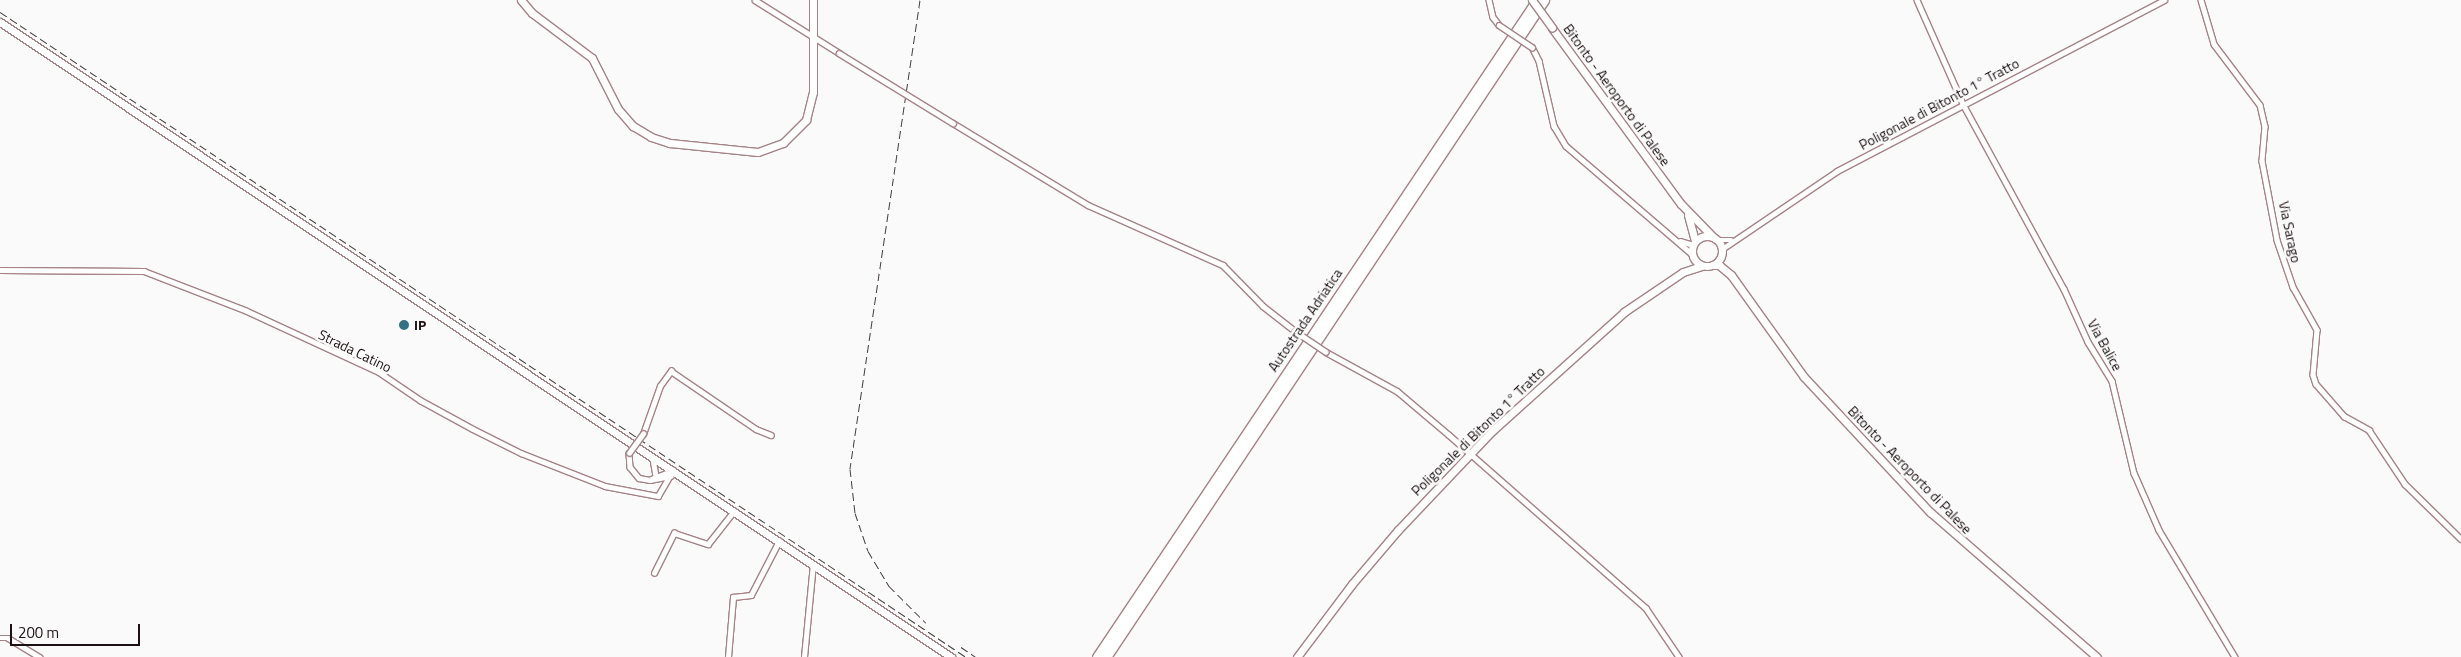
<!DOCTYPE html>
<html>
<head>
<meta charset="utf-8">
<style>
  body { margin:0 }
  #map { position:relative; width:2461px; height:657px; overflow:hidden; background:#fafafa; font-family:"Titillium Web",sans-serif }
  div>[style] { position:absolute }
  .roads { filter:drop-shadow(1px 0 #a48387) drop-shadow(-1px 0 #a48387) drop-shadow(0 1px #a48387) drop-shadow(0 -1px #a48387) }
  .street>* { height:4.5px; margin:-2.25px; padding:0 2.25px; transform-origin:2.25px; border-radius:2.25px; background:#fff }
  .secondary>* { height:7px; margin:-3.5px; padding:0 3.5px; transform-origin:3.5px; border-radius:3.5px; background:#fff }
  .secondary>.ring { margin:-3.5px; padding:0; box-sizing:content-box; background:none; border:7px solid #fff; border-radius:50% }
  .highway>* { height:9px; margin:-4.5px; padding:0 4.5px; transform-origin:4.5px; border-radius:4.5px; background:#fff }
  .rail>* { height:1px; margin-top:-0.5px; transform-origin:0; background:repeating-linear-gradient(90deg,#443a3c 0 8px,transparent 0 12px) }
  .bridges { filter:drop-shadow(1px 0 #a48387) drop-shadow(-1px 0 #a48387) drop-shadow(0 1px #a48387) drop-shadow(0 -1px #a48387) }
  .street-bridge>* { height:4.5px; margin:-2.25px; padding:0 2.25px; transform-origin:2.25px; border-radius:2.25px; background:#fff }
  .secondary-bridge>* { height:7px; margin:-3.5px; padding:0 3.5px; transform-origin:3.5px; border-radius:3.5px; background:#fff }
  .dots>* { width:14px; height:14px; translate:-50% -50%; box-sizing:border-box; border:2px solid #fafafa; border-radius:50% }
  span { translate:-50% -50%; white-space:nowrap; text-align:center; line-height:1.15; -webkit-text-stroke:5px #fafafa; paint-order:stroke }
  .street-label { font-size:14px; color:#1c1012 }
  .poi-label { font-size:14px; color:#1c1012; font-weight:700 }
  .left { translate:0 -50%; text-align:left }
  .scale { position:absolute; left:10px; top:624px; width:130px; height:22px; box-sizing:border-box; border:2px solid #1c1012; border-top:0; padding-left:6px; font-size:15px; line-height:18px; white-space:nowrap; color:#1c1012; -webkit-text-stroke:4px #fafafa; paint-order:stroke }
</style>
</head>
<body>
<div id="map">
  <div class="roads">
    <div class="street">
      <div style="left:755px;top:0;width:99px;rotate:32.2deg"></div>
      <div style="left:1489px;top:0;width:17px;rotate:77deg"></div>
      <div style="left:1493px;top:17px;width:10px;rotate:53deg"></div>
      <div style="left:1917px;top:0;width:114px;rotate:66.1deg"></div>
      <div style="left:1963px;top:104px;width:211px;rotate:61.4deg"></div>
      <div style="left:2064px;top:289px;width:58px;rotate:65.6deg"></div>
      <div style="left:2088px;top:342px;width:46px;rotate:58.4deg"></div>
      <div style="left:2112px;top:381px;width:95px;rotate:76.6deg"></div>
      <div style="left:2134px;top:473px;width:62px;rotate:66.3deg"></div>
      <div style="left:2159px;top:530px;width:148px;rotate:59.1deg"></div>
      <div style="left:2201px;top:0;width:46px;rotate:73.5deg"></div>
      <div style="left:2214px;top:44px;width:76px;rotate:53deg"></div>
      <div style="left:2260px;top:105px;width:22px;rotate:77deg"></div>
      <div style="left:2265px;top:126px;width:35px;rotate:95deg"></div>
      <div style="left:2262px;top:161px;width:80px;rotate:79.2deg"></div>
      <div style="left:2277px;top:240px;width:50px;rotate:71.2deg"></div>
      <div style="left:2293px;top:287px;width:49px;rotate:60.8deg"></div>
      <div style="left:2317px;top:330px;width:45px;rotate:95.1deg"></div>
      <div style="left:2313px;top:375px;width:9px;rotate:72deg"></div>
      <div style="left:2316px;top:384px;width:43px;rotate:48.8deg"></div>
      <div style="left:2344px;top:416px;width:29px;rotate:29deg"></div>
      <div style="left:2369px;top:430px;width:65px;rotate:56.3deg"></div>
      <div style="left:2405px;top:484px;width:78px;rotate:44.5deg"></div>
      <div style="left:1532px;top:47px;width:16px;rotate:63deg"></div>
      <div style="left:1539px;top:61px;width:67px;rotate:77deg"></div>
      <div style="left:1554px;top:126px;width:23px;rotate:59deg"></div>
      <div style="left:1566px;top:146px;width:166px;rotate:40.6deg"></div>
      <div style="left:953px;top:123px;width:158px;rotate:31.3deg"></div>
      <div style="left:1088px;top:205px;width:148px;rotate:24deg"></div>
      <div style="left:1223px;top:265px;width:57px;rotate:45.7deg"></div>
      <div style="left:1263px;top:306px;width:41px;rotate:38deg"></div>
      <div style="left:1717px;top:240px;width:14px"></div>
      <div style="left:1680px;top:241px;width:14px;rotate:17deg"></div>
      <div style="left:1722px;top:249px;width:139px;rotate:-34.1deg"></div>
      <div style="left:1837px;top:171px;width:369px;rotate:-27.6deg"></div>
      <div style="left:0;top:270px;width:144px;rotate:0.4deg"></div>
      <div style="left:144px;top:271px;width:110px;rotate:21.2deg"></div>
      <div style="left:247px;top:311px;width:145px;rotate:24.8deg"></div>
      <div style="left:379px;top:372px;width:50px;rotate:34.3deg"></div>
      <div style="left:420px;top:400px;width:60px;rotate:28.7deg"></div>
      <div style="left:473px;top:429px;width:54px;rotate:26.6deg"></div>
      <div style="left:521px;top:453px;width:90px;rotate:21.4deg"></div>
      <div style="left:605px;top:486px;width:54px;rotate:10.7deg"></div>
      <div style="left:658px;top:496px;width:30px;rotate:-60deg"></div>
      <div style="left:1326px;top:352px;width:81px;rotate:28.8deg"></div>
      <div style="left:1397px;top:391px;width:68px;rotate:40.2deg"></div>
      <div style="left:1449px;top:435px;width:262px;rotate:41.3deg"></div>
      <div style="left:1646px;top:608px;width:59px;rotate:56deg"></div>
      <div style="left:643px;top:434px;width:51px;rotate:-70.5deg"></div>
      <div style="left:660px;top:386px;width:19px;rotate:-54deg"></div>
      <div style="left:671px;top:371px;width:103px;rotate:34.3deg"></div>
      <div style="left:756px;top:429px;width:16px;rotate:22deg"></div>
      <div style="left:629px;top:453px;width:14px;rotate:86deg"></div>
      <div style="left:630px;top:467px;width:14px;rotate:51deg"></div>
      <div style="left:639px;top:478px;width:11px;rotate:10deg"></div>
      <div style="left:650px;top:480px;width:21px;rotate:-11deg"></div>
      <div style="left:653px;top:459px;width:17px;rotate:80deg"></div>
      <div style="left:651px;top:479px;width:22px;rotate:-21deg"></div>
      <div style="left:654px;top:573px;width:45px;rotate:-63.4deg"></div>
      <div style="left:674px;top:533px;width:36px;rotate:18deg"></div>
      <div style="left:708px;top:544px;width:42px;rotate:-51.8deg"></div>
      <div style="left:0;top:638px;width:8px"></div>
      <div style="left:8px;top:638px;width:37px;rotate:31deg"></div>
      <div style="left:728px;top:657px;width:60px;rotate:-85.2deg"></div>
      <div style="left:733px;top:597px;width:18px;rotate:-6deg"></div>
      <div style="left:751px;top:595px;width:61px;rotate:-62.6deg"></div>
      <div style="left:804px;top:657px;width:93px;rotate:-84.5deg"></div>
    </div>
    <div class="secondary">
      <div style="left:521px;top:0;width:17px;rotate:50deg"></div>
      <div style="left:532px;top:13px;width:75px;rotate:36.9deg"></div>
      <div style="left:592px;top:58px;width:57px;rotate:63deg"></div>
      <div style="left:618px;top:109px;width:23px;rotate:49deg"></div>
      <div style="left:633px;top:126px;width:21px;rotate:31deg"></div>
      <div style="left:651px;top:137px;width:20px;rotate:18deg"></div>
      <div style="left:670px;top:143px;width:88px;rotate:5.8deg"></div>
      <div style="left:758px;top:152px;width:27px;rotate:-20deg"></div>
      <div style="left:783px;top:143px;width:33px;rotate:-45deg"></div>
      <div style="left:806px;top:120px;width:29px;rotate:-76deg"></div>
      <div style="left:813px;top:92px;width:92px;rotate:-90deg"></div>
      <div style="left:0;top:22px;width:1144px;rotate:33.73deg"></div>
      <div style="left:1552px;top:28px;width:218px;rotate:53.8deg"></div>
      <div style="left:1681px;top:204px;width:46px;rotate:45.9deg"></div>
      <div style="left:1688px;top:215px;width:27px;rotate:75deg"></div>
      <div class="ring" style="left:1692px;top:236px;width:23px;height:23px"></div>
      <div style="left:1713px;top:265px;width:6px"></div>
      <div style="left:1719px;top:265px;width:16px;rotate:40deg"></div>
      <div style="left:1731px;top:275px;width:125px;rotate:54.4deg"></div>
      <div style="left:1804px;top:377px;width:185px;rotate:47deg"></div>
      <div style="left:1930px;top:512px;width:221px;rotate:41deg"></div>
      <div style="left:1297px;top:657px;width:91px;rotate:-53deg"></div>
      <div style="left:1352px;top:584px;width:71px;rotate:-49.6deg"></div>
      <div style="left:1398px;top:530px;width:137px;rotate:-46.5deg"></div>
      <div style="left:1492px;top:431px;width:178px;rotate:-42deg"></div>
      <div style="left:1624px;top:312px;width:71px;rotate:-34.1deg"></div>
      <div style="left:1683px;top:272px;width:19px;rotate:-18deg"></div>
    </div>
    <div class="highway">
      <div style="left:1097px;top:657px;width:791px;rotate:-56.19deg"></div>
      <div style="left:1106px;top:657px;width:790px;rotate:-56.31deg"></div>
    </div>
  </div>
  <div class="rail">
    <div style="left:920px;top:0;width:474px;rotate:98.5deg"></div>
    <div style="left:850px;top:469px;width:44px;rotate:83.5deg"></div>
    <div style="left:855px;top:513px;width:40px;rotate:71.1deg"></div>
    <div style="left:868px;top:551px;width:41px;rotate:59deg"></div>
    <div style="left:889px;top:586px;width:52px;rotate:45deg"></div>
    <div style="left:0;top:12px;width:1162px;rotate:33.73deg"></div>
    <div style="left:961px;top:647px;width:18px;rotate:34deg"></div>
  </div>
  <div class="bridges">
    <div class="street-bridge">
      <div style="left:1499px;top:25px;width:40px;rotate:34deg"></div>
      <div style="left:839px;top:53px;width:134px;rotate:31.6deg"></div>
      <div style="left:1295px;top:331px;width:37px;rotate:34deg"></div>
      <div style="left:629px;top:453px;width:24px;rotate:-54deg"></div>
    </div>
    <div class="secondary-bridge">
      <div style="left:1532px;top:0;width:34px;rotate:54deg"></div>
    </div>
  </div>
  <div class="dots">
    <div style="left:404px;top:325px;background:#317285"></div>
  </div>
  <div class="street-label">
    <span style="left:1617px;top:95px;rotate:54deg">Bitonto - Aeroporto di Palese</span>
    <span style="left:1939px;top:104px;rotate:-28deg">Poligonale di Bitonto 1° Tratto</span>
    <span style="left:2290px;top:232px;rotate:78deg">Via Sarago</span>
    <span style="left:1305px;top:320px;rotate:-56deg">Autostrada Adriatica</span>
    <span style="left:2105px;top:345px;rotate:61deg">Via Balice</span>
    <span style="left:355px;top:351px;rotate:26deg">Strada Catino</span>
    <span style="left:1478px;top:431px;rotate:-44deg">Poligonale di Bitonto 1° Tratto</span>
    <span style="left:1910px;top:470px;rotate:46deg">Bitonto - Aeroporto di Palese</span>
  </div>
  <div class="poi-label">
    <span class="left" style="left:414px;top:325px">IP</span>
  </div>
  <div class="scale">200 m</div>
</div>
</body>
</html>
